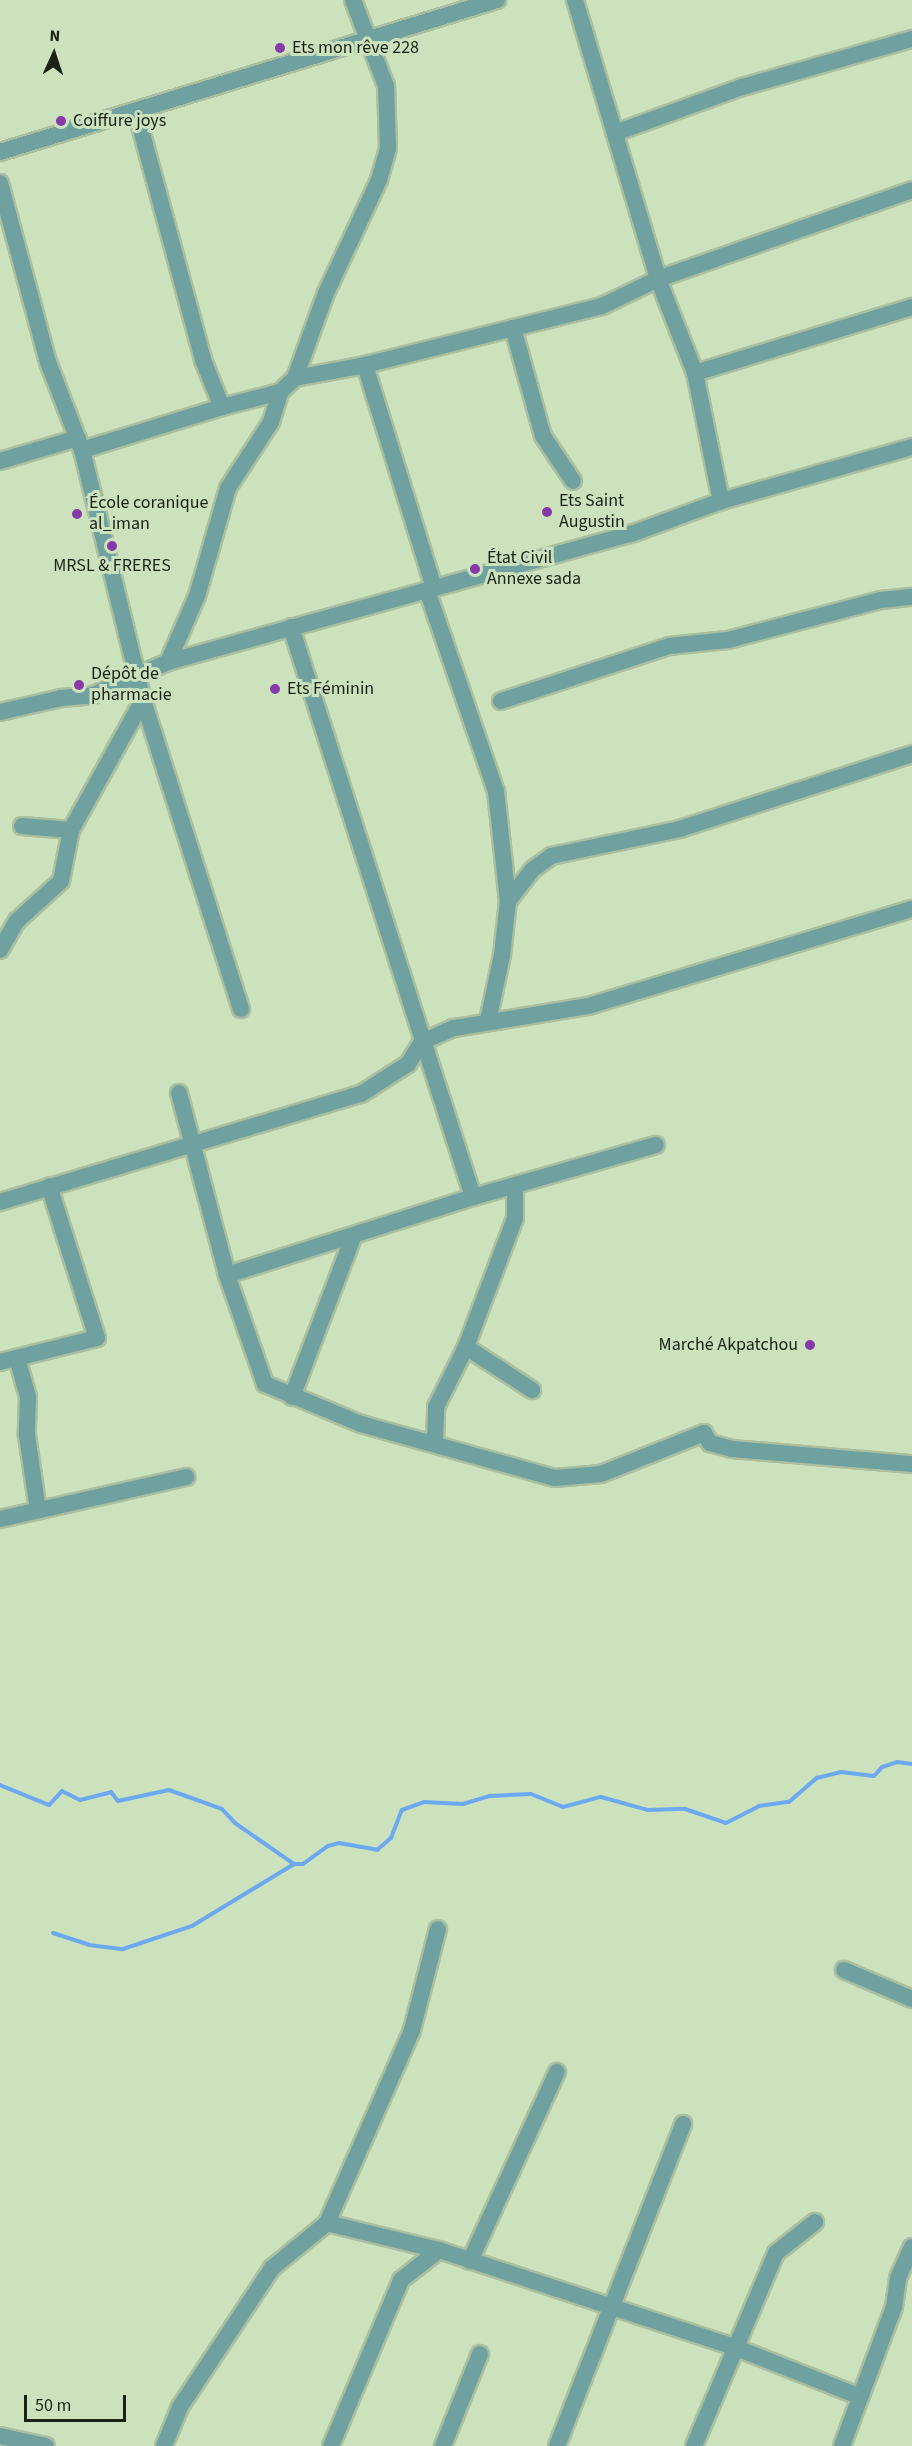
<!DOCTYPE html>
<html>
<head>
<meta charset="utf-8">
<style>
  body { margin:0 }
  #map { position:relative; width:912px; height:2446px; overflow:hidden; background:#cbe2bd; font-family:"Source Sans 3",sans-serif }
  div>[style] { position:absolute }
  .stream>* { height:4px; margin:-2px; padding:0 2px; transform-origin:2px; border-radius:2px; background:#6da9f0 }
  .roads { filter:drop-shadow(2px 0 #abbf9f) drop-shadow(-2px 0 #abbf9f) drop-shadow(0 2px #abbf9f) drop-shadow(0 -2px #abbf9f) }
  .minor>* { height:16px; margin:-8px; padding:0 8px; transform-origin:8px; border-radius:8px; background:#6ea1a0 }
  .dots>* { width:16px; height:16px; translate:-50% -50%; box-sizing:border-box; border:3px solid #cbe2bd; border-radius:50% }
  span { translate:-50% -50%; white-space:nowrap; text-align:center; line-height:1.15; -webkit-text-stroke:6px #cbe2bd; paint-order:stroke }
  .poi-label { font-size:18px; color:#1a2215 }
  .left { translate:0 -50%; text-align:left }
  .right { translate:-100% -50%; text-align:right }
  .north { position:absolute; left:24px; top:24px; width:60px; height:60px; -webkit-text-stroke:4px #cbe2bd; paint-order:stroke; rotate:3deg; font-size:16px; font-weight:700; line-height:24px; text-align:center; color:#1a2215 }
  .north::after { content:''; display:block; margin:auto; width:21px; height:27px; background:#1a2215; clip-path:polygon(50% 0,100% 100%,50% 72%,0 100%) }
  .scale { position:absolute; left:24px; top:2395px; width:102px; height:27px; box-sizing:border-box; border:3px solid #1a2215; border-top:0; padding-left:8px; font-size:18px; line-height:21px; white-space:nowrap; color:#1a2215; -webkit-text-stroke:4px #cbe2bd; paint-order:stroke }
</style>
</head>
<body>
<div id="map">
  <div class="stream">
    <div style="left:0;top:1785px;width:53px;rotate:22.2deg"></div>
    <div style="left:49px;top:1805px;width:19px;rotate:-47deg"></div>
    <div style="left:62px;top:1791px;width:20px;rotate:27deg"></div>
    <div style="left:80px;top:1800px;width:32px;rotate:-14deg"></div>
    <div style="left:111px;top:1792px;width:11px;rotate:52deg"></div>
    <div style="left:118px;top:1801px;width:52px;rotate:-12.2deg"></div>
    <div style="left:169px;top:1790px;width:56px;rotate:19.7deg"></div>
    <div style="left:222px;top:1809px;width:19px;rotate:47deg"></div>
    <div style="left:235px;top:1823px;width:72px;rotate:34.8deg"></div>
    <div style="left:294px;top:1864px;width:9px"></div>
    <div style="left:303px;top:1864px;width:31px;rotate:-36deg"></div>
    <div style="left:328px;top:1846px;width:11px;rotate:-15deg"></div>
    <div style="left:339px;top:1843px;width:39px;rotate:10deg"></div>
    <div style="left:377px;top:1850px;width:18px;rotate:-41deg"></div>
    <div style="left:391px;top:1838px;width:30px;rotate:-69deg"></div>
    <div style="left:402px;top:1810px;width:23px;rotate:-20deg"></div>
    <div style="left:424px;top:1802px;width:39px;rotate:3deg"></div>
    <div style="left:463px;top:1804px;width:28px;rotate:-17deg"></div>
    <div style="left:490px;top:1796px;width:41px;rotate:-2.8deg"></div>
    <div style="left:531px;top:1794px;width:35px;rotate:22deg"></div>
    <div style="left:563px;top:1807px;width:39px;rotate:-15deg"></div>
    <div style="left:601px;top:1797px;width:49px;rotate:15.5deg"></div>
    <div style="left:648px;top:1810px;width:37px;rotate:-2deg"></div>
    <div style="left:685px;top:1809px;width:43px;rotate:18.9deg"></div>
    <div style="left:726px;top:1823px;width:37px;rotate:-27deg"></div>
    <div style="left:759px;top:1806px;width:30px;rotate:-8deg"></div>
    <div style="left:789px;top:1802px;width:37px;rotate:-41deg"></div>
    <div style="left:817px;top:1778px;width:25px;rotate:-14deg"></div>
    <div style="left:841px;top:1772px;width:33px;rotate:7deg"></div>
    <div style="left:874px;top:1776px;width:12px;rotate:-48deg"></div>
    <div style="left:882px;top:1767px;width:16px;rotate:-18deg"></div>
    <div style="left:897px;top:1762px;width:15px;rotate:8deg"></div>
    <div style="left:53px;top:1933px;width:38px;rotate:18deg"></div>
    <div style="left:89px;top:1945px;width:34px;rotate:7deg"></div>
    <div style="left:123px;top:1949px;width:73px;rotate:-18.4deg"></div>
    <div style="left:192px;top:1926px;width:119px;rotate:-31.3deg"></div>
  </div>
  <div class="roads">
    <div class="minor">
      <div style="left:575px;top:0;width:291px;rotate:73.4deg"></div>
      <div style="left:658px;top:279px;width:101px;rotate:68.5deg"></div>
      <div style="left:695px;top:373px;width:131px;rotate:78.5deg"></div>
      <div style="left:136px;top:111px;width:258px;rotate:74.9deg"></div>
      <div style="left:203px;top:360px;width:51px;rotate:68deg"></div>
      <div style="left:222px;top:407px;width:60px;rotate:-14.5deg"></div>
      <div style="left:615px;top:133px;width:135px;rotate:-19.9deg"></div>
      <div style="left:742px;top:87px;width:177px;rotate:-15.8deg"></div>
      <div style="left:0;top:152px;width:520px;rotate:-17.01deg"></div>
      <div style="left:0;top:183px;width:185px;rotate:75deg"></div>
      <div style="left:48px;top:362px;width:94px;rotate:68.9deg"></div>
      <div style="left:82px;top:450px;width:257px;rotate:76.3deg"></div>
      <div style="left:143px;top:700px;width:324px;rotate:72.4deg"></div>
      <div style="left:513px;top:328px;width:112px;rotate:74.5deg"></div>
      <div style="left:543px;top:436px;width:54px;rotate:56.3deg"></div>
      <div style="left:365px;top:365px;width:233px;rotate:72.8deg"></div>
      <div style="left:695px;top:373px;width:227px;rotate:-16.9deg"></div>
      <div style="left:295px;top:378px;width:71px;rotate:-10.5deg"></div>
      <div style="left:365px;top:365px;width:244px;rotate:-14deg"></div>
      <div style="left:602px;top:306px;width:62px;rotate:-25.7deg"></div>
      <div style="left:658px;top:279px;width:269px;rotate:-19.3deg"></div>
      <div style="left:82px;top:450px;width:146px;rotate:-17.1deg"></div>
      <div style="left:0;top:461px;width:81px;rotate:-16.4deg"></div>
      <div style="left:427px;top:590px;width:213px;rotate:71.1deg"></div>
      <div style="left:496px;top:791px;width:111px;rotate:83.8deg"></div>
      <div style="left:508px;top:901px;width:54px;rotate:96.3deg"></div>
      <div style="left:502px;top:955px;width:67px;rotate:102deg"></div>
      <div style="left:291px;top:627px;width:598px;rotate:72.29deg"></div>
      <div style="left:168px;top:662px;width:480px;rotate:-15.5deg"></div>
      <div style="left:631px;top:534px;width:96px;rotate:-20.1deg"></div>
      <div style="left:721px;top:501px;width:198px;rotate:-15.8deg"></div>
      <div style="left:501px;top:701px;width:177px;rotate:-18.1deg"></div>
      <div style="left:669px;top:646px;width:59px;rotate:-5.8deg"></div>
      <div style="left:728px;top:640px;width:158px;rotate:-14.7deg"></div>
      <div style="left:881px;top:600px;width:31px;rotate:-6deg"></div>
      <div style="left:0;top:712px;width:63px;rotate:-12.9deg"></div>
      <div style="left:61px;top:698px;width:32px;rotate:-5deg"></div>
      <div style="left:93px;top:695px;width:82px;rotate:-23.7deg"></div>
      <div style="left:168px;top:662px;width:72px;rotate:-66.3deg"></div>
      <div style="left:197px;top:596px;width:112px;rotate:-74deg"></div>
      <div style="left:228px;top:488px;width:79px;rotate:-56.9deg"></div>
      <div style="left:271px;top:422px;width:31px;rotate:-73deg"></div>
      <div style="left:280px;top:392px;width:21px;rotate:-43deg"></div>
      <div style="left:295px;top:378px;width:90px;rotate:-70deg"></div>
      <div style="left:326px;top:293px;width:125px;rotate:-64.9deg"></div>
      <div style="left:379px;top:180px;width:33px;rotate:-74deg"></div>
      <div style="left:388px;top:148px;width:62px;rotate:-91.8deg"></div>
      <div style="left:386px;top:86px;width:92px;rotate:-111deg"></div>
      <div style="left:22px;top:826px;width:49px;rotate:4.7deg"></div>
      <div style="left:508px;top:901px;width:39px;rotate:-52deg"></div>
      <div style="left:532px;top:870px;width:24px;rotate:-36deg"></div>
      <div style="left:551px;top:856px;width:132px;rotate:-11.8deg"></div>
      <div style="left:680px;top:829px;width:244px;rotate:-17.9deg"></div>
      <div style="left:0;top:950px;width:34px;rotate:-60deg"></div>
      <div style="left:17px;top:921px;width:59px;rotate:-42.3deg"></div>
      <div style="left:61px;top:881px;width:52px;rotate:-78.9deg"></div>
      <div style="left:71px;top:830px;width:149px;rotate:-61deg"></div>
      <div style="left:179px;top:1093px;width:188px;rotate:75.2deg"></div>
      <div style="left:227px;top:1275px;width:115px;rotate:70.8deg"></div>
      <div style="left:265px;top:1384px;width:104px;rotate:22.6deg"></div>
      <div style="left:361px;top:1424px;width:201px;rotate:15.6deg"></div>
      <div style="left:555px;top:1478px;width:46px;rotate:-5deg"></div>
      <div style="left:601px;top:1474px;width:111px;rotate:-21.7deg"></div>
      <div style="left:704px;top:1433px;width:12px;rotate:59deg"></div>
      <div style="left:710px;top:1443px;width:23px;rotate:15deg"></div>
      <div style="left:732px;top:1449px;width:181px;rotate:4.8deg"></div>
      <div style="left:0;top:1202px;width:377px;rotate:-16.7deg"></div>
      <div style="left:361px;top:1094px;width:56px;rotate:-32.6deg"></div>
      <div style="left:408px;top:1064px;width:26px;rotate:-58deg"></div>
      <div style="left:422px;top:1042px;width:35px;rotate:-24deg"></div>
      <div style="left:454px;top:1028px;width:136px;rotate:-9.3deg"></div>
      <div style="left:588px;top:1006px;width:338px;rotate:-16.7deg"></div>
      <div style="left:227px;top:1275px;width:258px;rotate:-17.6deg"></div>
      <div style="left:473px;top:1197px;width:190px;rotate:-15.9deg"></div>
      <div style="left:466px;top:1347px;width:79px;rotate:33.1deg"></div>
      <div style="left:17px;top:1358px;width:41px;rotate:74.2deg"></div>
      <div style="left:28px;top:1397px;width:38px;rotate:92deg"></div>
      <div style="left:27px;top:1435px;width:76px;rotate:81.7deg"></div>
      <div style="left:0;top:1362px;width:100px;rotate:-13.9deg"></div>
      <div style="left:97px;top:1338px;width:159px;rotate:-107.5deg"></div>
      <div style="left:292px;top:1397px;width:171px;rotate:-69.1deg"></div>
      <div style="left:435px;top:1442px;width:35px;rotate:-88deg"></div>
      <div style="left:436px;top:1407px;width:67px;rotate:-63.4deg"></div>
      <div style="left:466px;top:1347px;width:138px;rotate:-69.2deg"></div>
      <div style="left:515px;top:1218px;width:32px;rotate:-90deg"></div>
      <div style="left:0;top:1519px;width:191px;rotate:-12.7deg"></div>
      <div style="left:844px;top:1970px;width:74px;rotate:23.1deg"></div>
      <div style="left:327px;top:2223px;width:115px;rotate:13.6deg"></div>
      <div style="left:439px;top:2250px;width:311px;rotate:18.2deg"></div>
      <div style="left:734px;top:2347px;width:136px;rotate:21.5deg"></div>
      <div style="left:470px;top:2261px;width:208px;rotate:-65.3deg"></div>
      <div style="left:0;top:2436px;width:47px;rotate:12.3deg"></div>
      <div style="left:164px;top:2446px;width:42px;rotate:-67.7deg"></div>
      <div style="left:180px;top:2407px;width:167px;rotate:-56.5deg"></div>
      <div style="left:272px;top:2268px;width:71px;rotate:-39.3deg"></div>
      <div style="left:327px;top:2223px;width:211px;rotate:-66.2deg"></div>
      <div style="left:412px;top:2030px;width:104px;rotate:-75.6deg"></div>
      <div style="left:331px;top:2446px;width:180px;rotate:-67.1deg"></div>
      <div style="left:401px;top:2280px;width:48px;rotate:-38.3deg"></div>
      <div style="left:443px;top:2446px;width:99px;rotate:-68.1deg"></div>
      <div style="left:557px;top:2446px;width:346px;rotate:-68.6deg"></div>
      <div style="left:694px;top:2446px;width:210px;rotate:-67deg"></div>
      <div style="left:776px;top:2253px;width:50px;rotate:-38.5deg"></div>
      <div style="left:842px;top:2446px;width:148px;rotate:-69.5deg"></div>
      <div style="left:894px;top:2307px;width:29px;rotate:-82deg"></div>
      <div style="left:898px;top:2278px;width:34px;rotate:-66deg"></div>
    </div>
  </div>
  <div class="dots">
    <div style="left:280px;top:48px;background:#8739aa"></div>
    <div style="left:61px;top:121px;background:#8739aa"></div>
    <div style="left:547px;top:512px;background:#8739aa"></div>
    <div style="left:77px;top:514px;background:#8739aa"></div>
    <div style="left:112px;top:546px;background:#8739aa"></div>
    <div style="left:475px;top:569px;background:#8739aa"></div>
    <div style="left:79px;top:685px;background:#8739aa"></div>
    <div style="left:275px;top:689px;background:#8739aa"></div>
    <div style="left:810px;top:1345px;background:#8739aa"></div>
  </div>
  <div class="poi-label">
    <span class="left" style="left:292px;top:48px">Ets mon rêve 228</span>
    <span class="left" style="left:73px;top:121px">Coiffure joys</span>
    <span class="left" style="left:559px;top:512px">Ets Saint<br>Augustin</span>
    <span class="left" style="left:89px;top:514px">École coranique<br>al_iman</span>
    <span class="left" style="left:487px;top:569px">État Civil<br>Annexe sada</span>
    <span style="left:112px;top:566px">MRSL &amp; FRERES</span>
    <span class="left" style="left:91px;top:685px">Dépôt de<br>pharmacie</span>
    <span class="left" style="left:287px;top:689px">Ets Féminin</span>
    <span class="right" style="left:798px;top:1345px">Marché Akpatchou</span>
  </div>
  <div class="north">N</div>
  <div class="scale">50 m</div>
</div>
</body>
</html>
